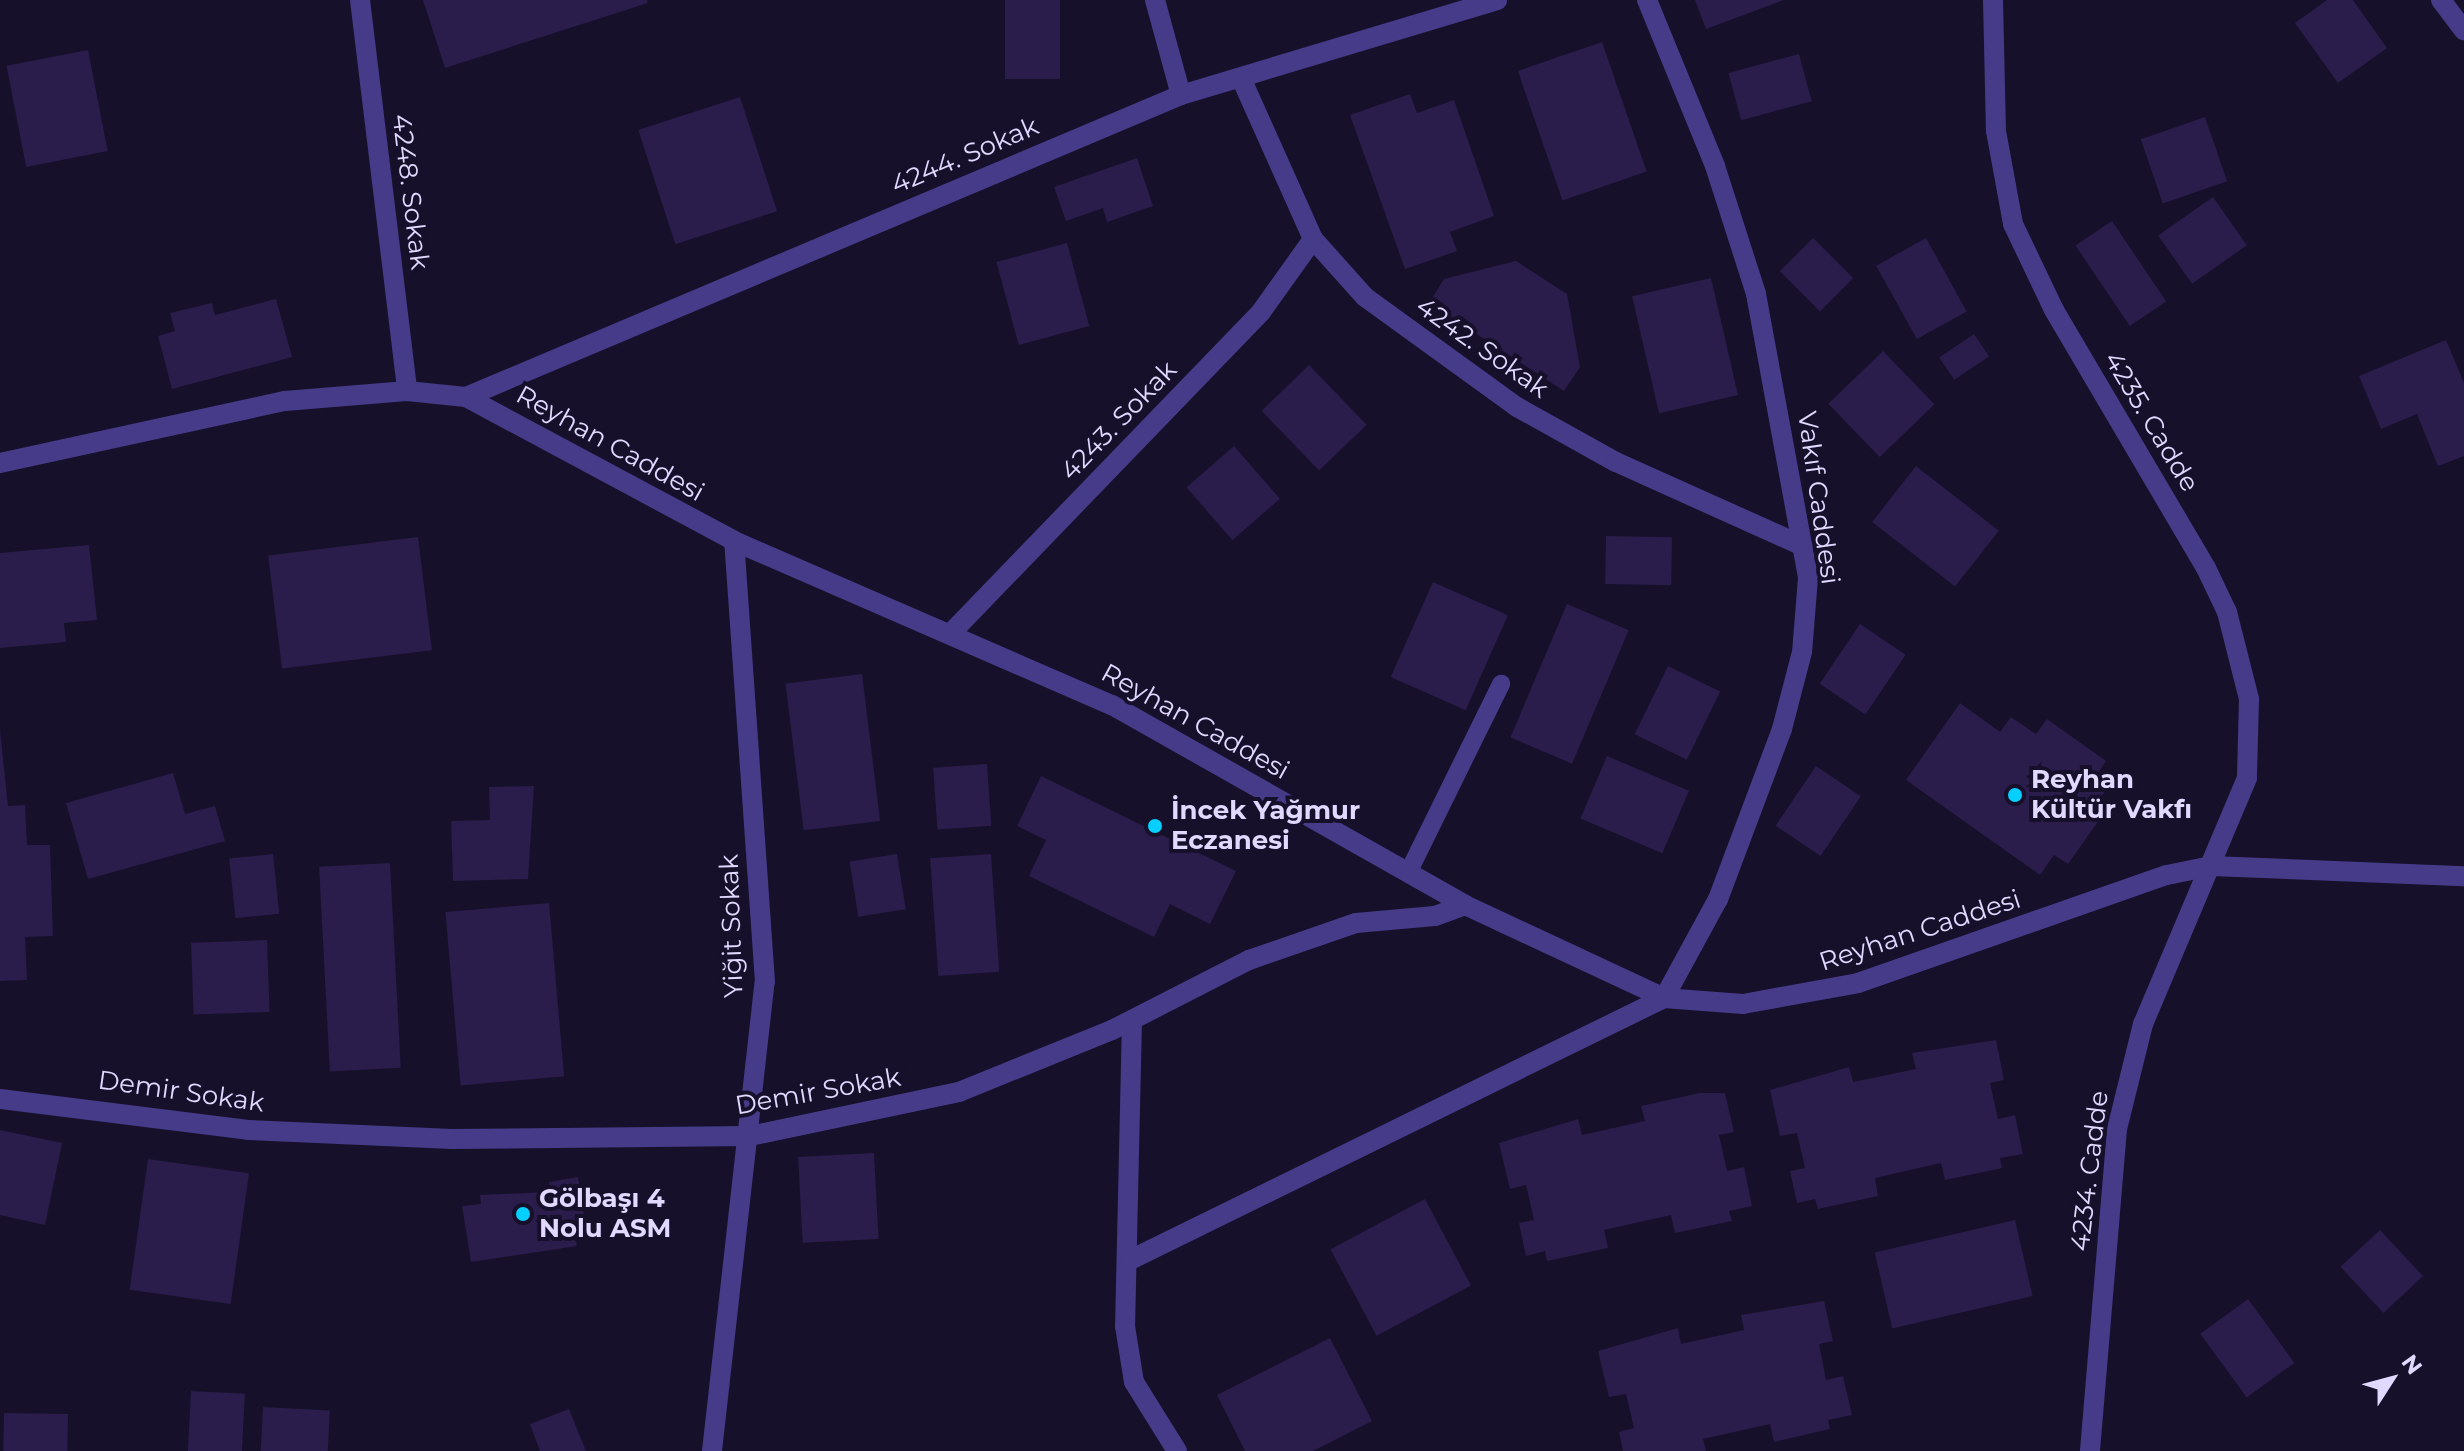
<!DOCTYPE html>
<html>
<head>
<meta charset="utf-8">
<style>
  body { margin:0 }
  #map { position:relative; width:2464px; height:1451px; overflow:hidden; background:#17102a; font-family:Montserrat,sans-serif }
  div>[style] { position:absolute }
  .building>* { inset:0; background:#2a1c4b; transform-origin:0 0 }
  .service>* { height:18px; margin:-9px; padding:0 9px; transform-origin:9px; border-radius:9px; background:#453b89 }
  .minor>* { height:20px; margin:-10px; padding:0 10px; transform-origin:10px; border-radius:10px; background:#453b89 }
  .tertiary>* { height:20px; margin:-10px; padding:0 10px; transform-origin:10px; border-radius:10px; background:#453b89 }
  .dots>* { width:22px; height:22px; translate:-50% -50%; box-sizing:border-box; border:4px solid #17102a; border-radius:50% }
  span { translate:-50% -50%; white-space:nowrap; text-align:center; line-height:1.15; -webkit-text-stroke:8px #17102a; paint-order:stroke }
  .street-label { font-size:26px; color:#e1d9ff }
  .poi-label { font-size:26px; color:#e1d9ff; font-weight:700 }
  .left { translate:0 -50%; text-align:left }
  .north { position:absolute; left:2352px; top:1339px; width:80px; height:80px; -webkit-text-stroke:6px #17102a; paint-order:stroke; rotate:54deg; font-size:22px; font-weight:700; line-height:32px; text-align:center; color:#e1d9ff }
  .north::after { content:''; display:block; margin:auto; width:28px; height:36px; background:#e1d9ff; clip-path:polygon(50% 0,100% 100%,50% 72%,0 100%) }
</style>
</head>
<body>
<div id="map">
  <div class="building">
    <div style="clip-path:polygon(423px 0,647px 0,648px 3px,445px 68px)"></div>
    <div style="left:1005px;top:0;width:55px;height:79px"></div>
    <div style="clip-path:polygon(1695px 0,1784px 0,1706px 29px)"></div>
    <div style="clip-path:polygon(2327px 0,2353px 0,2387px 48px,2338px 83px,2295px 23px)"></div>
    <div style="left:1602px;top:42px;width:137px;height:89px;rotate:71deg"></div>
    <div style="left:88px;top:50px;width:103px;height:83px;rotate:79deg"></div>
    <div style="left:1799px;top:54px;width:49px;height:73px;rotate:75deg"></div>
    <div style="clip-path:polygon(1410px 94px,1417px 113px,1454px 100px,1494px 216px,1450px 232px,1457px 251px,1405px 269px,1350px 115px)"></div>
    <div style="left:740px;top:97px;width:120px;height:107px;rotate:72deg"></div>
    <div style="left:2205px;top:117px;width:68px;height:68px;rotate:71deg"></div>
    <div style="clip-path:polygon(1137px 158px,1153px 206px,1107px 222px,1103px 208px,1066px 221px,1054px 187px)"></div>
    <div style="left:2213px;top:197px;width:59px;height:67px;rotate:55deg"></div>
    <div style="left:2112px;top:221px;width:97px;height:44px;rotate:56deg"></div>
    <div style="left:1813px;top:238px;width:57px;height:47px;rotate:45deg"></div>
    <div style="left:1926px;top:238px;width:84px;height:57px;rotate:61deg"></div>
    <div style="left:1067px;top:243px;width:86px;height:73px;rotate:75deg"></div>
    <div style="clip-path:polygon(1516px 261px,1567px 294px,1580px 367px,1564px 391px,1429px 303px,1444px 279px)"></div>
    <div style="left:1711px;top:278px;width:120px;height:81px;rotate:77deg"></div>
    <div style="clip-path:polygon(276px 299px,292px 357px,172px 389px,158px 336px,175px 331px,170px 313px,212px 303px,215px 315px)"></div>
    <div style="left:1974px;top:334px;width:27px;height:42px;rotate:56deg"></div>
    <div style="clip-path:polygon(2446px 340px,2464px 383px,2464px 456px,2438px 466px,2417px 414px,2381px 429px,2359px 376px)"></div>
    <div style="left:1883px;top:351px;width:74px;height:76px;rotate:46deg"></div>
    <div style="left:1309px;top:365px;width:83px;height:66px;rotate:46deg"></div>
    <div style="left:1234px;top:446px;width:70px;height:63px;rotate:49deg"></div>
    <div style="left:1916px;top:466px;width:105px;height:71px;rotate:38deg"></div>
    <div style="left:1606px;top:536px;width:66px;height:48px;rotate:1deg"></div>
    <div style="left:418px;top:537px;width:114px;height:151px;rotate:83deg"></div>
    <div style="clip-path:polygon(89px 545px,97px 620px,64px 623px,66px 642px,0 648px,0 553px)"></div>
    <div style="left:1433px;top:582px;width:82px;height:104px;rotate:24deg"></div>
    <div style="left:1567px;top:604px;width:67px;height:145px;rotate:23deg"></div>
    <div style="left:1860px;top:624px;width:55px;height:72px;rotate:34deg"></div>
    <div style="left:1668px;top:666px;width:58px;height:76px;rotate:26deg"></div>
    <div style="left:862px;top:674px;width:148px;height:77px;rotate:83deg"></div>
    <div style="clip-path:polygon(1960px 703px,2000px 732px,2011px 717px,2036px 734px,2047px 719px,2106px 761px,2098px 773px,2111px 783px,2094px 807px,2104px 813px,2068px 864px,2054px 855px,2040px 875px,1906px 780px)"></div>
    <div style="clip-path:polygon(0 730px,8px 806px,25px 805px,27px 845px,50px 845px,53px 936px,25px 937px,27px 980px,0 981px)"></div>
    <div style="left:1607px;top:756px;width:89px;height:68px;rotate:23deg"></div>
    <div style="left:987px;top:764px;width:62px;height:54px;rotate:86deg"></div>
    <div style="left:1816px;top:766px;width:54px;height:72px;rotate:34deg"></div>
    <div style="clip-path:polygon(173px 773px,185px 814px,215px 806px,225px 841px,88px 879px,66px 803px)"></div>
    <div style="clip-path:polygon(1041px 776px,1236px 871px,1210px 924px,1170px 904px,1154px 937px,1029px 876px,1046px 840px,1017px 826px)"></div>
    <div style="clip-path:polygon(534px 786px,528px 879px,453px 881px,451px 821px,490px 820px,489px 787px)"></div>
    <div style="left:273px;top:854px;width:60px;height:44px;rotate:84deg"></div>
    <div style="left:897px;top:854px;width:56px;height:48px;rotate:81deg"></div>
    <div style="left:991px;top:854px;width:118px;height:61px;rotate:86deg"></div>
    <div style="left:390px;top:863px;width:205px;height:71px;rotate:87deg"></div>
    <div style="left:549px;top:903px;width:174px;height:104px;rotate:85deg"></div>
    <div style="left:267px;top:940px;width:72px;height:76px;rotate:88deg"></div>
    <div style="clip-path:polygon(1996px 1040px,2004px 1080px,1990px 1083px,1998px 1119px,2015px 1115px,2023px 1154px,2000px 1158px,2002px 1168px,1945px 1180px,1941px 1163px,1875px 1178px,1878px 1196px,1818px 1209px,1815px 1199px,1797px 1203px,1790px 1171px,1805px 1168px,1797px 1133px,1780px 1136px,1770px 1090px,1849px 1067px,1853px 1082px,1916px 1069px,1912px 1053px)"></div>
    <div style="clip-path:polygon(1700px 1093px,1725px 1093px,1734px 1132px,1719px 1135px,1727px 1171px,1744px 1167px,1752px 1206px,1729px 1211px,1732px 1221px,1675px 1233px,1671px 1215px,1604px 1230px,1608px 1248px,1547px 1261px,1545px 1251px,1526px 1256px,1519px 1223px,1534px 1220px,1526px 1185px,1510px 1189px,1499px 1143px,1578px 1119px,1582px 1135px,1645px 1121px,1641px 1106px)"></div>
    <div style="clip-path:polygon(0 1130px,62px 1143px,45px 1225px,0 1215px)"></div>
    <div style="left:874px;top:1153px;width:86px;height:76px;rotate:87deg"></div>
    <div style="left:148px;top:1159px;width:102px;height:132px;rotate:8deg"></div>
    <div style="clip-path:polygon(578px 1177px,585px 1222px,573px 1224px,577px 1246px,471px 1262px,462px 1206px,481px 1204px,480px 1195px,550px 1192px,549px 1182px)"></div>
    <div style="left:1425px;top:1199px;width:98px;height:107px;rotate:62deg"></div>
    <div style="left:2015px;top:1220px;width:78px;height:144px;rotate:77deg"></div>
    <div style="left:2380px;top:1230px;width:63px;height:54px;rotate:47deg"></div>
    <div style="left:2248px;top:1299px;width:79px;height:59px;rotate:54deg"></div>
    <div style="clip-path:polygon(1824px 1301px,1833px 1341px,1819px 1344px,1826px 1380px,1843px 1376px,1852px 1415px,1828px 1420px,1830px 1429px,1774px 1442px,1770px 1424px,1703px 1439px,1706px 1451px,1623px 1451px,1619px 1432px,1634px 1428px,1626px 1394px,1609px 1397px,1598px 1351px,1678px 1328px,1681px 1344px,1744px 1330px,1741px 1315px)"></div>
    <div style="clip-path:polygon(1330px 1338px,1372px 1421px,1313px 1451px,1245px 1451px,1217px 1395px)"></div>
    <div style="left:191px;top:1391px;width:54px;height:60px;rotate:3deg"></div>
    <div style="left:263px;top:1407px;width:67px;height:44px;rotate:3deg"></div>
    <div style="clip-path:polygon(569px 1409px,586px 1451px,540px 1451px,530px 1424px)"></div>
    <div style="left:4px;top:1413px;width:64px;height:38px;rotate:1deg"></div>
  </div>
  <div class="service">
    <div style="left:1408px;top:873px;width:211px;rotate:-63.8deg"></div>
  </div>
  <div class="minor">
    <div style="left:360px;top:0;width:394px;rotate:83.1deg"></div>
    <div style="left:1155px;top:0;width:98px;rotate:74.7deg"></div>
    <div style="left:2441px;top:0;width:38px;rotate:53deg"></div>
    <div style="left:1241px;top:78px;width:176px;rotate:65.9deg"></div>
    <div style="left:1313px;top:239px;width:78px;rotate:48.1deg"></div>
    <div style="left:1365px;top:297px;width:188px;rotate:35.9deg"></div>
    <div style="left:1517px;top:407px;width:113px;rotate:29.1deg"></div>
    <div style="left:1616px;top:462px;width:205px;rotate:24.2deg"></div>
    <div style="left:466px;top:397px;width:776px;rotate:-22.9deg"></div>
    <div style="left:1181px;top:95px;width:330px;rotate:-16.7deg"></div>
    <div style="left:953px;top:631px;width:443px;rotate:-46deg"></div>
    <div style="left:1261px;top:312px;width:90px;rotate:-54.5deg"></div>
    <div style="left:1132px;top:1020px;width:306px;rotate:91.3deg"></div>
    <div style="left:1125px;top:1326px;width:57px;rotate:80.9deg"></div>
    <div style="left:1134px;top:1382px;width:81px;rotate:58.1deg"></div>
    <div style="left:0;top:1099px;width:250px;rotate:7.1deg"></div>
    <div style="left:248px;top:1130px;width:204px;rotate:2.5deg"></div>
    <div style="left:452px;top:1139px;width:298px;rotate:-0.6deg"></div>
    <div style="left:750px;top:1136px;width:214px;rotate:-11.9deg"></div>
    <div style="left:959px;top:1092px;width:165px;rotate:-22.1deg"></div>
    <div style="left:1112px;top:1030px;width:154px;rotate:-27.1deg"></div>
    <div style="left:1249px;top:960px;width:113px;rotate:-19.1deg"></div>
    <div style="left:1356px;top:923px;width:79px;rotate:-5.1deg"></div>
    <div style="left:1435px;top:916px;width:32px;rotate:-20deg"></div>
    <div style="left:1130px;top:1260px;width:595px;rotate:-26.13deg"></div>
    <div style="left:712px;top:1451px;width:472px;rotate:-83.6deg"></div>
    <div style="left:765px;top:982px;width:442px;rotate:-94deg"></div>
  </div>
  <div class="tertiary">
    <div style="left:1647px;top:0;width:179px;rotate:67.7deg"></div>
    <div style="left:1715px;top:166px;width:134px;rotate:72.2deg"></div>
    <div style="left:1756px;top:294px;width:289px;rotate:79.6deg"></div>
    <div style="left:1808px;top:578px;width:74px;rotate:94.6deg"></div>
    <div style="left:1802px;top:652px;width:80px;rotate:104.6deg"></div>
    <div style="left:1782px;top:729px;width:182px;rotate:110.6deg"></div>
    <div style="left:1718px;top:899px;width:113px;rotate:118.6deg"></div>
    <div style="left:1993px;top:0;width:131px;rotate:88.7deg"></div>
    <div style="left:1996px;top:131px;width:95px;rotate:79.6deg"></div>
    <div style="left:2013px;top:224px;width:95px;rotate:64.5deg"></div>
    <div style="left:2054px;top:310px;width:299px;rotate:59.5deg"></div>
    <div style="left:2206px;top:568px;width:49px;rotate:64.5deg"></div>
    <div style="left:2227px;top:612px;width:90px;rotate:75.8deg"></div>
    <div style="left:2249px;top:699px;width:79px;rotate:91.5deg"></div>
    <div style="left:2247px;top:778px;width:267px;rotate:112.9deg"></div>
    <div style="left:2143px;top:1024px;width:108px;rotate:103.9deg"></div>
    <div style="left:2117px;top:1129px;width:323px;rotate:94.8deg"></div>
    <div style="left:0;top:463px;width:292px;rotate:-12.3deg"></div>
    <div style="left:285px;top:401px;width:122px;rotate:-4.7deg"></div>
    <div style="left:407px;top:391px;width:59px;rotate:5.8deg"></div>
    <div style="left:466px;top:397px;width:304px;rotate:28.2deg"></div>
    <div style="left:734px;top:541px;width:412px;rotate:23.5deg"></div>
    <div style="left:1112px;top:705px;width:406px;rotate:29.5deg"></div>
    <div style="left:1465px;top:905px;width:220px;rotate:25deg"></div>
    <div style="left:1664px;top:998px;width:79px;rotate:4.3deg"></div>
    <div style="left:1743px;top:1004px;width:117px;rotate:-10.3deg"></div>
    <div style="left:1858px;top:983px;width:327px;rotate:-19.3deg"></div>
    <div style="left:2167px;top:875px;width:45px;rotate:-11.6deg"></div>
    <div style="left:2211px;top:866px;width:253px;rotate:2.3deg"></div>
  </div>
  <div class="dots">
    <div style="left:2015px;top:795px;background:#05cfff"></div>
    <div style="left:1155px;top:826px;background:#05cfff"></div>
    <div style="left:523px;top:1214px;background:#05cfff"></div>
  </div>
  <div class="street-label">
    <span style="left:965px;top:156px;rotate:-23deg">4244. Sokak</span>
    <span style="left:410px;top:192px;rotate:83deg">4248. Sokak</span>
    <span style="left:1482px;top:348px;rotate:35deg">4242. Sokak</span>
    <span style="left:1119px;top:421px;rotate:-46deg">4243. Sokak</span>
    <span style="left:2151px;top:422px;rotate:59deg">4235. Cadde</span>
    <span style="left:610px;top:444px;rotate:29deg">Reyhan Caddesi</span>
    <span style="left:1818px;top:498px;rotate:82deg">Vakıf Caddesi</span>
    <span style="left:1195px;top:722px;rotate:29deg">Reyhan Caddesi</span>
    <span style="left:732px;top:926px;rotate:-92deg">Yiğit Sokak</span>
    <span style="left:1920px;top:931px;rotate:-18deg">Reyhan Caddesi</span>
    <span style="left:181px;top:1092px;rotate:8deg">Demir Sokak</span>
    <span style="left:818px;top:1092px;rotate:-10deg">Demir Sokak</span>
    <span style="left:2090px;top:1171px;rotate:-83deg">4234. Cadde</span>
  </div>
  <div class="poi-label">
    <span class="left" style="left:2031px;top:795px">Reyhan<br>Kültür Vakfı</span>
    <span class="left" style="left:1171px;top:826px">İncek Yağmur<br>Eczanesi</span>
    <span class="left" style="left:539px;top:1214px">Gölbaşı 4<br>Nolu ASM</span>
  </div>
  <div class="north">N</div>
</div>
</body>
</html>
